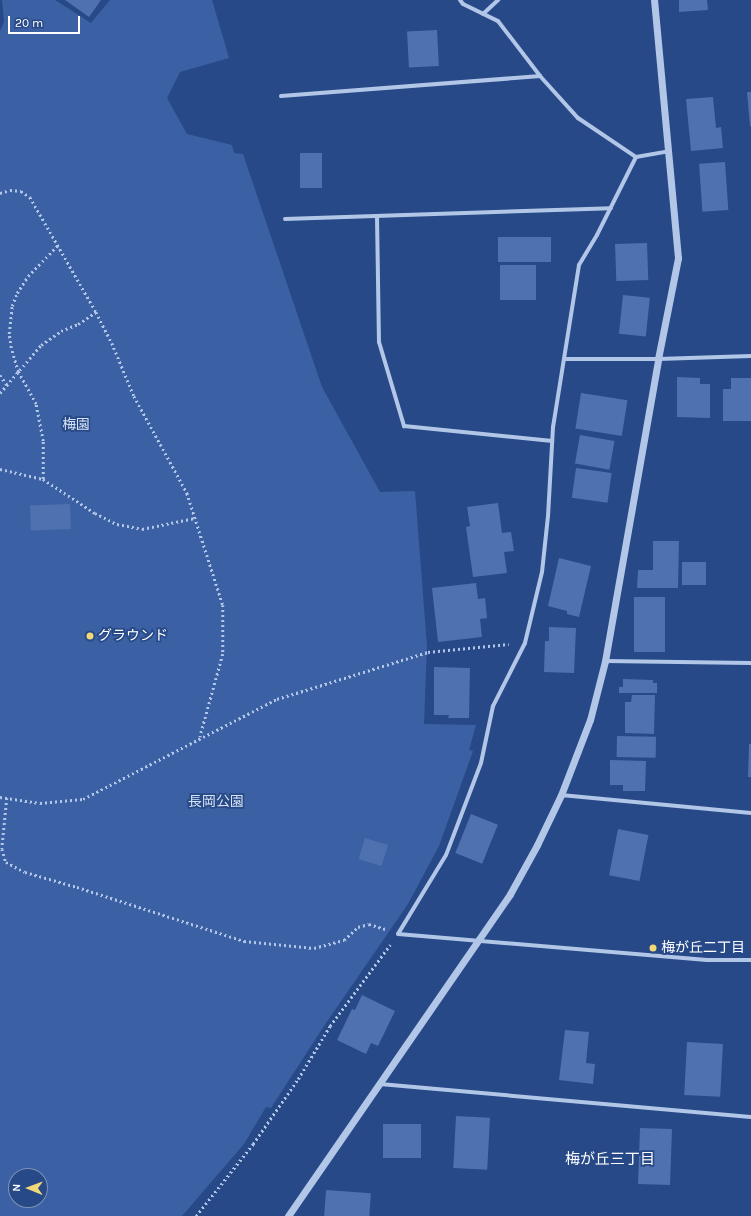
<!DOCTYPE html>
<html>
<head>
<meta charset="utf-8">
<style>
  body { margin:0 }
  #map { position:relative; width:751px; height:1216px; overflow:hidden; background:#274987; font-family:Karla,"Noto Sans JP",sans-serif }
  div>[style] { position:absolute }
  .green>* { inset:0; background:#3b61a4 }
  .building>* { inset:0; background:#4f71af; transform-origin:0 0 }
  .path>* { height:2.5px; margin-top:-1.25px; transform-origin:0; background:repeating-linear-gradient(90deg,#b2c6e8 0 2px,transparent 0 5px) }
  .minor>* { height:4px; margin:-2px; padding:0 2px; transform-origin:2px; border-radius:2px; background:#b2c6e8 }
  .tertiary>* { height:7px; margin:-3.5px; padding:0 3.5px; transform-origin:3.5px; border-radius:3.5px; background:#b2c6e8 }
  .dots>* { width:11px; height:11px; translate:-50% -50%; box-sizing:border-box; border:2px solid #274987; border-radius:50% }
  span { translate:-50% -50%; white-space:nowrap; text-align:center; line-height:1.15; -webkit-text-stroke:3.5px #274987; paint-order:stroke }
  .park-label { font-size:14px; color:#d6e2f7 }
  .poi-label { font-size:14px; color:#fff }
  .left { translate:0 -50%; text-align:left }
  .neighbourhood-label { font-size:15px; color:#fff }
  .north { position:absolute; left:8px; top:1168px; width:40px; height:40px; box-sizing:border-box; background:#274987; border:1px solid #7d92b7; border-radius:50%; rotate:271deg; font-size:11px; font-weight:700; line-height:16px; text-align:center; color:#fff }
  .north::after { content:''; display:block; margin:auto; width:14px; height:18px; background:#f1d878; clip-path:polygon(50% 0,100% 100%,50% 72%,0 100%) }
  .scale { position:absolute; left:8px; top:16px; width:72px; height:18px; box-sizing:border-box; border:2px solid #fff; border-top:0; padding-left:5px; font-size:12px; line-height:14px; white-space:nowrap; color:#fff; -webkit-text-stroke:3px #274987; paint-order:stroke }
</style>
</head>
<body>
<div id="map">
  <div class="green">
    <div style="clip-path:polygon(evenodd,2px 0,55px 0,91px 23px,110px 0,212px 0,229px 58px,180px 72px,167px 98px,187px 134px,232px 145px,234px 153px,243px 154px,322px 387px,380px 492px,415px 491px,427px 646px,424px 724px,476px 725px,469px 750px,473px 751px,439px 846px,408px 904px,324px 1026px,271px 1108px,266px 1107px,244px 1144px,182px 1216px,0 1216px,0 31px,4px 22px,2px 0,16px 1176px,40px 1176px,40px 1200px,16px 1200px,16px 1176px)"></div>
  </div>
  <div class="building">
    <div style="clip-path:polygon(65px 0,101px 0,89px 17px)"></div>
    <div style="clip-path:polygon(679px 0,707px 0,708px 10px,679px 12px)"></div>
    <div style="left:437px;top:30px;width:36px;height:30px;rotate:87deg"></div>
    <div style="clip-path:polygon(747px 92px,751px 92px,751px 126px,750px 126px)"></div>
    <div style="clip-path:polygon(713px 97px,716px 128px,721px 127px,723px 148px,691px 151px,686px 99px)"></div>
    <div style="left:300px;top:153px;width:22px;height:35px"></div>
    <div style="left:725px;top:162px;width:48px;height:26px;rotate:86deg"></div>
    <div style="left:498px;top:237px;width:53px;height:25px"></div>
    <div style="left:647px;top:243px;width:37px;height:32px;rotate:88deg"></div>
    <div style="left:500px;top:265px;width:36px;height:35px"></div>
    <div style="left:623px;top:295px;width:27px;height:39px;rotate:6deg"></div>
    <div style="clip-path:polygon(677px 377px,700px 378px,700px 384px,710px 384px,710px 418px,677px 417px)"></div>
    <div style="clip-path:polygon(731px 378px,751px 378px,751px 421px,723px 421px,723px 389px,731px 389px)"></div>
    <div style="left:581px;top:393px;width:47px;height:36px;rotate:9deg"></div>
    <div style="left:580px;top:435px;width:35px;height:29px;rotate:10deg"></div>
    <div style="left:576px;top:468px;width:36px;height:30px;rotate:8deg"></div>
    <div style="clip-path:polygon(498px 503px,502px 533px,511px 532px,514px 551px,504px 552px,507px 573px,473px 577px,466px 527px,470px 526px,467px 507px)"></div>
    <div style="left:70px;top:504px;width:25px;height:40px;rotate:88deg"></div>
    <div style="clip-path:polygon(653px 541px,679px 541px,678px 588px,637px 588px,638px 570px,653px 570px)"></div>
    <div style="clip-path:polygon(559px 558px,591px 566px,579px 617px,567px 614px,567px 611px,548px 606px)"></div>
    <div style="left:682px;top:562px;width:24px;height:23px"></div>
    <div style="clip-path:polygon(476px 583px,478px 599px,485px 598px,487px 618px,480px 619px,482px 637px,438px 642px,432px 588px)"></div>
    <div style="left:634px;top:597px;width:31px;height:55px"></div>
    <div style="clip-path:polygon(549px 627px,576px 628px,574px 673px,544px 672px,545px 641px,549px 641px)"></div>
    <div style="clip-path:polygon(434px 667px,470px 668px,469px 718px,448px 718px,449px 715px,434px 715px)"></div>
    <div style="clip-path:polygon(623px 679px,653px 680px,653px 683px,657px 683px,657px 693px,619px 693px,619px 687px,623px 687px)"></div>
    <div style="clip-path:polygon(632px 695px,655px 695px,654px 734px,625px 733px,625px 702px,631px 702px)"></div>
    <div style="left:617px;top:736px;width:39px;height:21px;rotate:1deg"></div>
    <div style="clip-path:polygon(749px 744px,751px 744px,751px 777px,748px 777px)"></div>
    <div style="clip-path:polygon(610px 760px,646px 761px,645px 791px,623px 791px,623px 785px,610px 785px)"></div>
    <div style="left:471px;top:814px;width:29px;height:42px;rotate:22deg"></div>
    <div style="left:618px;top:829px;width:31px;height:47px;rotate:11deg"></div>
    <div style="left:365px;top:838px;width:24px;height:22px;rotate:17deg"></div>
    <div style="clip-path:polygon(362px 995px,395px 1011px,378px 1046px,371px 1043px,366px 1054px,337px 1040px,352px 1009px,355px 1010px)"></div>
    <div style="clip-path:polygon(565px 1030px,589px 1032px,586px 1063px,595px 1064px,593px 1084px,559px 1080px)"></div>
    <div style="left:687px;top:1042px;width:36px;height:53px;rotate:3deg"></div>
    <div style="left:456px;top:1116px;width:34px;height:52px;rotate:3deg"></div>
    <div style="left:383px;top:1124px;width:38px;height:34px"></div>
    <div style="left:640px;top:1128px;width:32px;height:56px;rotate:2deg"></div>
    <div style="left:326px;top:1190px;width:45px;height:26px;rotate:4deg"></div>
  </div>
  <div class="path">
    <div style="left:0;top:193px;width:10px;rotate:-17deg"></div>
    <div style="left:10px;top:190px;width:11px;rotate:5deg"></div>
    <div style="left:21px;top:191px;width:11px;rotate:34deg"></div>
    <div style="left:30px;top:197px;width:133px;rotate:60.1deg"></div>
    <div style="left:96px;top:312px;width:35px;rotate:63deg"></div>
    <div style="left:112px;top:343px;width:57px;rotate:67.5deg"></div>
    <div style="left:134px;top:396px;width:111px;rotate:61.3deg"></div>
    <div style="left:187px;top:493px;width:118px;rotate:72.2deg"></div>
    <div style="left:223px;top:605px;width:49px;rotate:90deg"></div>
    <div style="left:223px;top:654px;width:86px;rotate:105.5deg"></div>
    <div style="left:0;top:375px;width:14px;rotate:54deg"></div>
    <div style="left:0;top:393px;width:63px;rotate:-49.5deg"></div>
    <div style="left:41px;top:345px;width:24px;rotate:-35deg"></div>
    <div style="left:61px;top:331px;width:18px;rotate:-22deg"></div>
    <div style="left:78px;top:324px;width:22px;rotate:-34deg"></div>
    <div style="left:0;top:469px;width:44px;rotate:13.1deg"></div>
    <div style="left:43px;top:479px;width:62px;rotate:33.2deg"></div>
    <div style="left:95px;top:513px;width:25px;rotate:27deg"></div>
    <div style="left:117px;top:524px;width:25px;rotate:11deg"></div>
    <div style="left:142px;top:529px;width:54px;rotate:-11.7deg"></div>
    <div style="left:43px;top:479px;width:38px;rotate:-90deg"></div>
    <div style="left:43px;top:441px;width:38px;rotate:-101deg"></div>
    <div style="left:36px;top:404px;width:37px;rotate:-119deg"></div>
    <div style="left:18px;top:372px;width:25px;rotate:-106deg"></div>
    <div style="left:11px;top:348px;width:14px;rotate:-98deg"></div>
    <div style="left:9px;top:334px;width:28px;rotate:-84deg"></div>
    <div style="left:12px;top:306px;width:14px;rotate:-69deg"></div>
    <div style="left:17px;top:293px;width:20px;rotate:-57deg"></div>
    <div style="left:28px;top:276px;width:43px;rotate:-45.9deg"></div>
    <div style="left:0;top:797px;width:40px;rotate:8.5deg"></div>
    <div style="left:40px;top:803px;width:43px;rotate:-5.3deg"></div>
    <div style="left:83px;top:799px;width:218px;rotate:-27.3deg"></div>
    <div style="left:277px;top:699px;width:158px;rotate:-17.3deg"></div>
    <div style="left:428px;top:652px;width:81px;rotate:-5.6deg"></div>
    <div style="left:7px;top:798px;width:51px;rotate:95.6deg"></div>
    <div style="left:2px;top:849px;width:14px;rotate:73deg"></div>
    <div style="left:6px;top:862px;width:21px;rotate:28deg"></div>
    <div style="left:25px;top:872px;width:54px;rotate:16.1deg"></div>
    <div style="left:77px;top:887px;width:176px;rotate:17.9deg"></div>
    <div style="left:244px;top:941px;width:70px;rotate:5.7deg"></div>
    <div style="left:314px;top:948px;width:31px;rotate:-15deg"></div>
    <div style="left:344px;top:940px;width:19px;rotate:-43deg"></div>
    <div style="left:358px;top:927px;width:11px;rotate:-15deg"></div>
    <div style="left:369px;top:924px;width:17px;rotate:17deg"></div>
    <div style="left:196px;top:1216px;width:92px;rotate:-51.6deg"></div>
    <div style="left:253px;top:1144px;width:79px;rotate:-55.3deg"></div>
    <div style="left:298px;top:1079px;width:62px;rotate:-58.9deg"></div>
    <div style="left:330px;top:1026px;width:101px;rotate:-53.5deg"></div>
  </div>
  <div class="minor">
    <div style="left:460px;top:0;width:5px;rotate:53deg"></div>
    <div style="left:463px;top:4px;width:39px;rotate:26deg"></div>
    <div style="left:498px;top:21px;width:69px;rotate:52.6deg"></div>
    <div style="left:540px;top:76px;width:57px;rotate:47.9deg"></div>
    <div style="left:578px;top:118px;width:70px;rotate:33.9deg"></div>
    <div style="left:636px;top:157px;width:34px;rotate:-10deg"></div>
    <div style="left:483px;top:14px;width:21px;rotate:-43deg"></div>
    <div style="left:281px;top:96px;width:260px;rotate:-4.4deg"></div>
    <div style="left:636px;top:157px;width:87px;rotate:116.6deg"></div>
    <div style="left:597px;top:235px;width:35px;rotate:121deg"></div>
    <div style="left:579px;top:265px;width:164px;rotate:99.1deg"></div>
    <div style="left:553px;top:427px;width:89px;rotate:93.2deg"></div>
    <div style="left:548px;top:516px;width:56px;rotate:96.1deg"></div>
    <div style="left:542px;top:572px;width:73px;rotate:103.5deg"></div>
    <div style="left:525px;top:643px;width:71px;rotate:116.9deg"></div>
    <div style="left:493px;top:706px;width:58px;rotate:101.9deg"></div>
    <div style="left:481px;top:763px;width:98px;rotate:110.8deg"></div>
    <div style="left:446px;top:855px;width:92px;rotate:121.3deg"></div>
    <div style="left:398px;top:934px;width:310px;rotate:4.8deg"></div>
    <div style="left:707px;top:960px;width:44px"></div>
    <div style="left:377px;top:216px;width:126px;rotate:89.1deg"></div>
    <div style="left:379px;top:342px;width:88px;rotate:73.4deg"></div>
    <div style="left:404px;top:426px;width:149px;rotate:5.8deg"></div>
    <div style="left:285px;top:219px;width:326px;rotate:-1.9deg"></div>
    <div style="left:565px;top:359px;width:93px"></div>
    <div style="left:658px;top:359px;width:93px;rotate:-1.8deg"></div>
    <div style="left:605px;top:661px;width:146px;rotate:0.8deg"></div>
    <div style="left:561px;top:795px;width:191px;rotate:5.4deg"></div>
    <div style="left:380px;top:1084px;width:372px;rotate:5.1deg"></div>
  </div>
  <div class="tertiary">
    <div style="left:288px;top:1216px;width:391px;rotate:-55.4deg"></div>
    <div style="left:510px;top:894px;width:56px;rotate:-61.1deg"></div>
    <div style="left:537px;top:845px;width:55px;rotate:-64.4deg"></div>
    <div style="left:561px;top:795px;width:80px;rotate:-68.9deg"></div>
    <div style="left:590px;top:720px;width:61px;rotate:-75.7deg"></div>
    <div style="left:605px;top:661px;width:307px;rotate:-80deg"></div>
    <div style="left:658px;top:359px;width:103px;rotate:-78.8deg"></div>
    <div style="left:678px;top:258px;width:259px;rotate:-95.3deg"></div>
  </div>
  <div class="dots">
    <div style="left:90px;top:636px;background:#f1d878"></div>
    <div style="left:653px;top:948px;background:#f1d878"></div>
  </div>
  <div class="park-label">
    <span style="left:76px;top:425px">梅園</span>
    <span style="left:216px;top:802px">長岡公園</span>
  </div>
  <div class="poi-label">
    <span class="left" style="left:98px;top:636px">グラウンド</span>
    <span class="left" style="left:661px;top:948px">梅が丘二丁目</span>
  </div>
  <div class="neighbourhood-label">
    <span style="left:610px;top:1160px">梅が丘三丁目</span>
  </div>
  <div class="north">N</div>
  <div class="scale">20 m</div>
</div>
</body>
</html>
